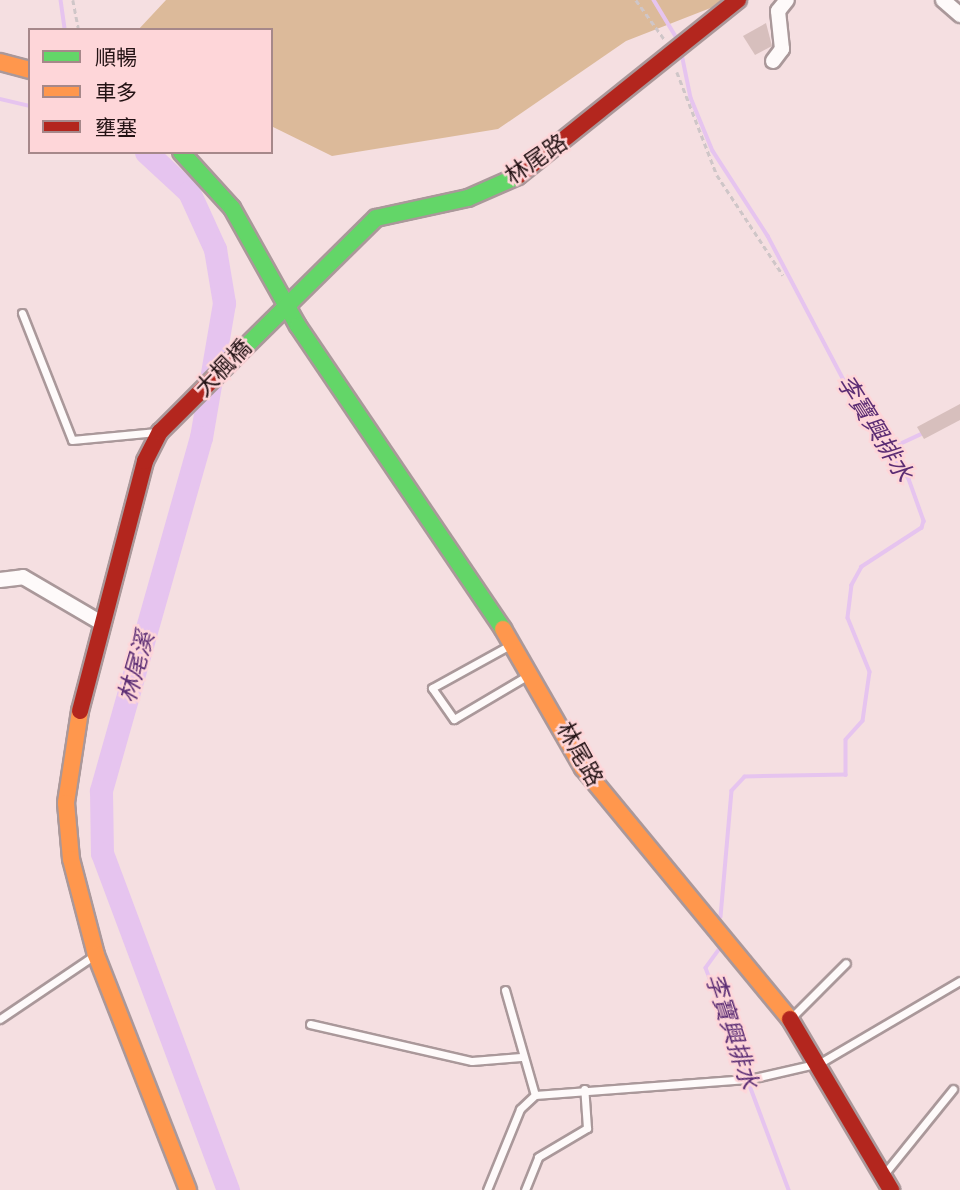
<!DOCTYPE html>
<html>
<head>
<meta charset="utf-8">
<style>
  body { margin:0 }
  #map { position:relative; width:960px; height:1190px; overflow:hidden; background:#f5dfe1; font-family:"DM Sans","Noto Sans TC",sans-serif }
  div>[style] { position:absolute }
  .forest>* { inset:0; background:#dcba9a }
  .stream>* { height:3.5px; margin:-1.75px; padding:0 1.75px; transform-origin:1.75px; border-radius:1.75px; background:#e6c4ef }
  .river>* { height:23px; margin:-11.5px; padding:0 11.5px; transform-origin:11.5px; border-radius:11.5px; background:#e6c4ef }
  .building>* { inset:0; background:#d7bfbd }
  .path>* { height:2.5px; margin-top:-1.25px; transform-origin:0; background:repeating-linear-gradient(90deg,#cfc6c8 0 5px,transparent 0 8.5px) }
  .roads { filter:drop-shadow(2px 0 #aa989a) drop-shadow(-2px 0 #aa989a) drop-shadow(0 2px #aa989a) drop-shadow(0 -2px #aa989a) }
  .lane>* { height:7px; margin:-3.5px; padding:0 3.5px; transform-origin:3.5px; border-radius:3.5px; background:#fefafa }
  .street>* { height:14px; margin:-7px; padding:0 7px; transform-origin:7px; border-radius:7px; background:#fefafa }
  .fast>* { height:16px; margin:-8px; padding:0 8px; transform-origin:8px; border-radius:8px; background:#63d668 }
  .slow>* { height:16px; margin:-8px; padding:0 8px; transform-origin:8px; border-radius:8px; background:#ff974d }
  .jam>* { height:16px; margin:-8px; padding:0 8px; transform-origin:8px; border-radius:8px; background:#b3261e }
  span { translate:-50% -50%; white-space:nowrap; text-align:center; line-height:1.15; -webkit-text-stroke:5px #fed6d9; paint-order:stroke }
  .street-label { font-size:23px; color:#231214 }
  .water-label { font-size:24px; color:#5c2d74; font-style:italic }
  .legend { position:absolute; left:28px; top:28px; width:245px; height:126px; box-sizing:border-box; background:#fed6d9; border:2px solid #a6888a; margin:0; padding:9px 12px; list-style:none; font-size:21px; color:#231214 }
  .legend li { display:flex; align-items:center; gap:14px; height:35px }
  .legend b { width:35px; border:2px solid #a6888a }
</style>
</head>
<body>
<div id="map">
  <div class="forest">
    <div style="clip-path:polygon(166px 0,731px 0,626px 41px,498px 129px,332px 156px,271px 126px,271px 30px,138px 30px)"></div>
  </div>
  <div class="stream">
    <div style="left:61px;top:0;width:30px;rotate:82deg"></div>
    <div style="left:654px;top:0;width:47px;rotate:59deg"></div>
    <div style="left:682px;top:54px;width:45px;rotate:78.4deg"></div>
    <div style="left:691px;top:98px;width:57px;rotate:67.5deg"></div>
    <div style="left:713px;top:151px;width:101px;rotate:57.1deg"></div>
    <div style="left:768px;top:236px;width:187px;rotate:62.2deg"></div>
    <div style="left:855px;top:401px;width:95px;rotate:55.3deg"></div>
    <div style="left:909px;top:479px;width:45px;rotate:70.3deg"></div>
    <div style="left:924px;top:521px;width:7px;rotate:106deg"></div>
    <div style="left:922px;top:528px;width:72px;rotate:147deg"></div>
    <div style="left:862px;top:567px;width:21px;rotate:119deg"></div>
    <div style="left:852px;top:585px;width:33px;rotate:97deg"></div>
    <div style="left:848px;top:618px;width:58px;rotate:67.8deg"></div>
    <div style="left:870px;top:672px;width:49px;rotate:98.1deg"></div>
    <div style="left:863px;top:721px;width:25px;rotate:132deg"></div>
    <div style="left:846px;top:740px;width:35px;rotate:90deg"></div>
    <div style="left:846px;top:775px;width:101px;rotate:178.9deg"></div>
    <div style="left:745px;top:777px;width:19px;rotate:133deg"></div>
    <div style="left:732px;top:791px;width:126px;rotate:95deg"></div>
    <div style="left:0;top:99px;width:31px;rotate:13deg"></div>
    <div style="left:887px;top:450px;width:40px;rotate:-25deg"></div>
    <div style="left:722px;top:946px;width:27px;rotate:126deg"></div>
    <div style="left:706px;top:968px;width:237px;rotate:69.5deg"></div>
  </div>
  <div class="river">
    <div style="left:146px;top:152px;width:59px;rotate:42.9deg"></div>
    <div style="left:189px;top:192px;width:63px;rotate:65.5deg"></div>
    <div style="left:215px;top:249px;width:55px;rotate:80.5deg"></div>
    <div style="left:224px;top:303px;width:136px;rotate:99.7deg"></div>
    <div style="left:201px;top:437px;width:368px;rotate:105.8deg"></div>
    <div style="left:101px;top:791px;width:62px;rotate:89.1deg"></div>
    <div style="left:102px;top:853px;width:360px;rotate:69.5deg"></div>
  </div>
  <div class="building">
    <div style="clip-path:polygon(766px 23px,772px 46px,755px 55px,743px 36px)"></div>
    <div style="clip-path:polygon(960px 404px,960px 420px,924px 439px,917px 427px)"></div>
  </div>
  <div class="path">
    <div style="left:73px;top:0;width:31px;rotate:79deg"></div>
    <div style="left:636px;top:0;width:49px;rotate:54.1deg"></div>
    <div style="left:677px;top:72px;width:110px;rotate:68.8deg"></div>
    <div style="left:717px;top:175px;width:120px;rotate:56.6deg"></div>
  </div>
  <div class="roads">
    <div class="lane">
      <div style="left:22px;top:313px;width:136px;rotate:68.5deg"></div>
      <div style="left:72px;top:440px;width:85px;rotate:-5.4deg"></div>
      <div style="left:510px;top:645px;width:89px;rotate:151.1deg"></div>
      <div style="left:432px;top:688px;width:38px;rotate:55deg"></div>
      <div style="left:454px;top:719px;width:88px;rotate:-30.6deg"></div>
      <div style="left:505px;top:990px;width:109px;rotate:74.1deg"></div>
      <div style="left:792px;top:1017px;width:76px;rotate:-45deg"></div>
      <div style="left:0;top:1019px;width:111px;rotate:-34deg"></div>
      <div style="left:310px;top:1024px;width:166px;rotate:12.9deg"></div>
      <div style="left:472px;top:1061px;width:49px;rotate:-4.7deg"></div>
      <div style="left:885px;top:1173px;width:108px;rotate:-51deg"></div>
      <div style="left:487px;top:1190px;width:87px;rotate:-67.8deg"></div>
      <div style="left:520px;top:1109px;width:21px;rotate:-43deg"></div>
      <div style="left:535px;top:1095px;width:216px;rotate:-4.3deg"></div>
      <div style="left:750px;top:1079px;width:72px;rotate:-12.9deg"></div>
      <div style="left:820px;top:1063px;width:162px;rotate:-30.4deg"></div>
      <div style="left:525px;top:1190px;width:35px;rotate:-68deg"></div>
      <div style="left:538px;top:1157px;width:57px;rotate:-30.6deg"></div>
      <div style="left:587px;top:1128px;width:39px;rotate:-94deg"></div>
    </div>
    <div class="street">
      <div style="left:943px;top:0;width:23px;rotate:41deg"></div>
      <div style="left:773px;top:61px;width:15px;rotate:-53deg"></div>
      <div style="left:782px;top:49px;width:38px;rotate:-96deg"></div>
      <div style="left:778px;top:11px;width:14px;rotate:-51deg"></div>
      <div style="left:0;top:580px;width:23px;rotate:-7deg"></div>
      <div style="left:23px;top:577px;width:93px;rotate:30.4deg"></div>
    </div>
    <div class="fast">
      <div style="left:181px;top:152px;width:76px;rotate:47.7deg"></div>
      <div style="left:232px;top:208px;width:135px;rotate:60.8deg"></div>
      <div style="left:298px;top:326px;width:366px;rotate:55.9deg"></div>
      <div style="left:232px;top:360px;width:202px;rotate:-44.6deg"></div>
      <div style="left:376px;top:218px;width:94px;rotate:-12.3deg"></div>
      <div style="left:468px;top:198px;width:55px;rotate:-23.7deg"></div>
    </div>
    <div class="slow">
      <div style="left:0;top:62px;width:31px;rotate:15deg"></div>
      <div style="left:503px;top:629px;width:160px;rotate:60.1deg"></div>
      <div style="left:583px;top:768px;width:325px;rotate:50.5deg"></div>
      <div style="left:80px;top:711px;width:93px;rotate:98.7deg"></div>
      <div style="left:66px;top:803px;width:56px;rotate:84.9deg"></div>
      <div style="left:71px;top:859px;width:99px;rotate:75.4deg"></div>
      <div style="left:96px;top:955px;width:252px;rotate:68.6deg"></div>
    </div>
    <div class="jam">
      <div style="left:518px;top:176px;width:282px;rotate:-38.7deg"></div>
      <div style="left:80px;top:711px;width:258px;rotate:-75.4deg"></div>
      <div style="left:145px;top:461px;width:33px;rotate:-63deg"></div>
      <div style="left:160px;top:432px;width:102px;rotate:-45deg"></div>
      <div style="left:790px;top:1019px;width:199px;rotate:59.4deg"></div>
    </div>
  </div>
  <div class="street-label">
    <span style="left:536px;top:159px;rotate:-34deg">林尾路</span>
    <span style="left:223px;top:368px;rotate:-46deg">大楓橋</span>
    <span style="left:580px;top:754px;rotate:61deg">林尾路</span>
  </div>
  <div class="water-label">
    <span style="left:875px;top:428px;rotate:58deg">李寶興排水</span>
    <span style="left:136px;top:667px;rotate:-74deg">林尾溪</span>
    <span style="left:732px;top:1031px;rotate:72deg">李寶興排水</span>
  </div>
  <ul class="legend">
  <li><b style="height:9px;background:#63d668"></b>順暢</li>
  <li><b style="height:9px;background:#ff974d"></b>車多</li>
  <li><b style="height:9px;background:#b3261e"></b>壅塞</li>
  </ul>
</div>
</body>
</html>
